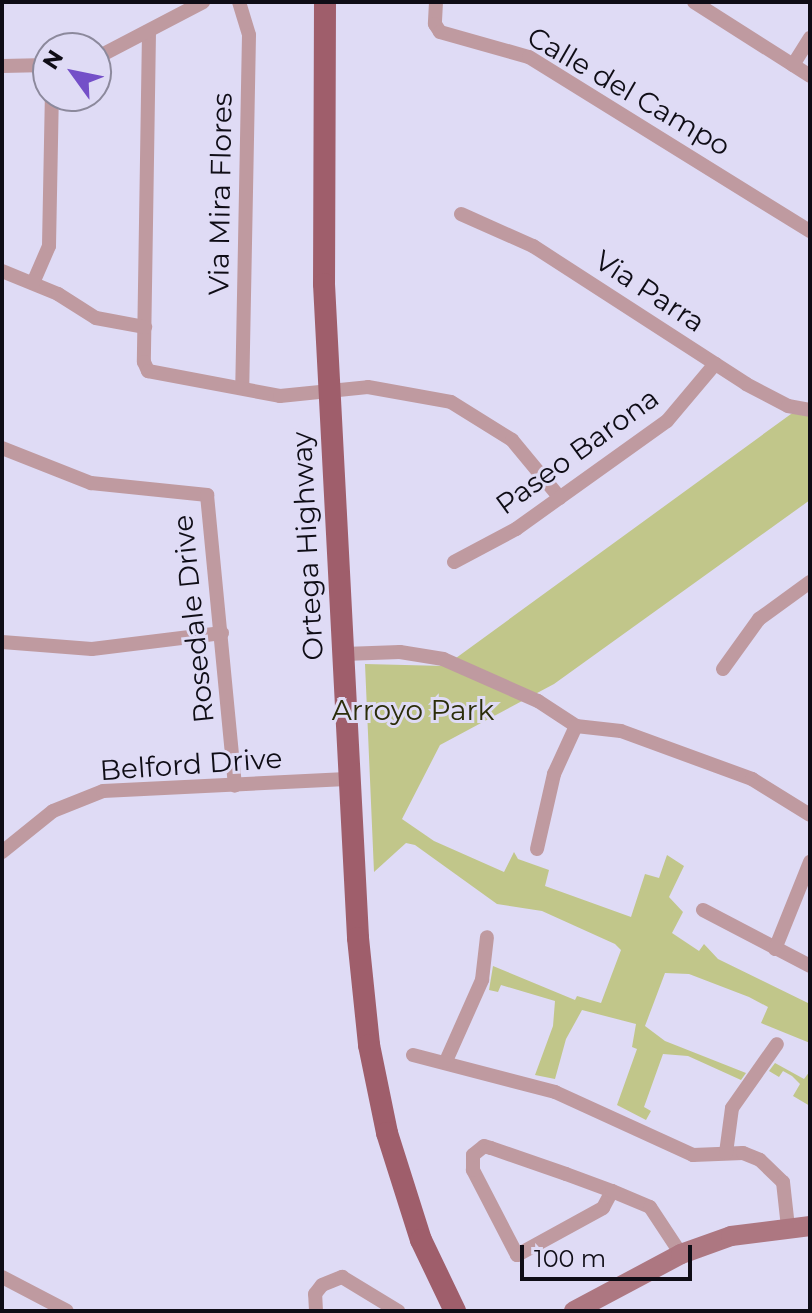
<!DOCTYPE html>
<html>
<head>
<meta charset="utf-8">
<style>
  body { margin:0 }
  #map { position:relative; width:812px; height:1313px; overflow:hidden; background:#dfdbf5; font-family:Montserrat,sans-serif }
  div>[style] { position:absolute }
  .green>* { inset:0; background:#c1c68a }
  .street>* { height:14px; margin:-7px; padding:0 7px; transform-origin:7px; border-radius:7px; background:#bf9aa0 }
  .secondary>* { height:20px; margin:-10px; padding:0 10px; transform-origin:10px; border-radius:10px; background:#ad7781 }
  .primary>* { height:22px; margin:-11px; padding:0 11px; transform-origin:11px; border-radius:11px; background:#9f5e6b }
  span { translate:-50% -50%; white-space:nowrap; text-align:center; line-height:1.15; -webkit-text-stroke:6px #dfdbf5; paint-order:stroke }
  .street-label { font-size:28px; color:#0f0d16 }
  .park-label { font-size:28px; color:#2b2d0a }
  .frame { position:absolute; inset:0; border:4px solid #0f0d16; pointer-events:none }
  .north { position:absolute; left:32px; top:32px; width:80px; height:80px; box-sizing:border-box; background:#dfdbf5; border:2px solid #8c899c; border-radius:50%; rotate:303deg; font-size:22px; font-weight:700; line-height:32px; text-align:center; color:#0f0d16 }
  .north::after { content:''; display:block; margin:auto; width:28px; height:36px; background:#744fc8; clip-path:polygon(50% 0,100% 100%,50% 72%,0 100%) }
  .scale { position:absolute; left:520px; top:1245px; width:172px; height:36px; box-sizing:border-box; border:4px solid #0f0d16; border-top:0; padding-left:10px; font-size:24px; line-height:28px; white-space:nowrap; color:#0f0d16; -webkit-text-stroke:6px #dfdbf5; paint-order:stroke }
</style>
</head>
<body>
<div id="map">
  <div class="green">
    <div style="clip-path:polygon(791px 414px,810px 414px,810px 500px,554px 684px,440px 745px,402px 819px,434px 841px,504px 872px,514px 852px,518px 859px,549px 870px,545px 886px,631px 917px,645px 874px,659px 878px,667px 855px,684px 866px,669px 897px,683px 912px,672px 933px,699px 951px,704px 944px,718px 959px,810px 1004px,810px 1043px,761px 1023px,768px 1007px,749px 997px,689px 974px,665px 973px,645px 1026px,665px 1041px,746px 1073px,741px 1080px,688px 1056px,663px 1054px,644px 1107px,651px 1111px,646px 1120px,617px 1105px,637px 1049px,632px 1047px,636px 1024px,582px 1010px,566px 1039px,555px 1079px,535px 1075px,553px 1026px,555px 1001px,501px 985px,498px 992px,489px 990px,493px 966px,575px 1000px,577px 996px,601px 1003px,621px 950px,615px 944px,542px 911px,497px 904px,415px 845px,406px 843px,374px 872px,365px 664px,445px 666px)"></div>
    <div style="clip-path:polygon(775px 1063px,804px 1079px,810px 1071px,810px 1106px,793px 1096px,800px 1084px,792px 1076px,783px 1071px,779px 1077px,769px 1071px)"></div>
  </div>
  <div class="street">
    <div style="left:239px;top:2px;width:34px;rotate:73deg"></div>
    <div style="left:249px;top:35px;width:353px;rotate:91.1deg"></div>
    <div style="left:436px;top:2px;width:22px;rotate:93deg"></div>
    <div style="left:435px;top:24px;width:9px;rotate:58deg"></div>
    <div style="left:440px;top:32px;width:92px;rotate:15.7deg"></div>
    <div style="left:529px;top:57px;width:331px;rotate:31.8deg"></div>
    <div style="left:694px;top:2px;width:138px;rotate:32.5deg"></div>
    <div style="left:149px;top:32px;width:330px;rotate:90.9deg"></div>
    <div style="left:144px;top:362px;width:10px;rotate:66deg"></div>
    <div style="left:148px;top:371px;width:134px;rotate:10.7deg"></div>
    <div style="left:280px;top:396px;width:88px;rotate:-5.8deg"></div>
    <div style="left:368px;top:387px;width:84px;rotate:10.2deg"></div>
    <div style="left:451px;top:402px;width:72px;rotate:31.9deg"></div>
    <div style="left:512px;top:440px;width:75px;rotate:50.4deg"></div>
    <div style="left:96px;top:58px;width:121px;rotate:-27.6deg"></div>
    <div style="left:793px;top:65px;width:32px;rotate:-58deg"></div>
    <div style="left:2px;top:66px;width:46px;rotate:-1.2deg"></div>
    <div style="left:461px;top:214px;width:79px;rotate:24deg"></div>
    <div style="left:533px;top:246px;width:254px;rotate:32.9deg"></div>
    <div style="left:746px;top:384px;width:47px;rotate:27.6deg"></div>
    <div style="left:788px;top:406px;width:22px;rotate:10deg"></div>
    <div style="left:2px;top:271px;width:61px;rotate:22.3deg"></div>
    <div style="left:58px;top:294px;width:45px;rotate:32.3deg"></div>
    <div style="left:96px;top:318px;width:50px;rotate:10.4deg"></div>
    <div style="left:33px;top:283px;width:40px;rotate:-66.6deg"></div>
    <div style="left:49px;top:246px;width:150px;rotate:-88.9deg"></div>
    <div style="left:2px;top:448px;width:96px;rotate:21.5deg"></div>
    <div style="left:91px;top:483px;width:117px;rotate:5.9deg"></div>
    <div style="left:207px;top:495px;width:292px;rotate:84.5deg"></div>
    <div style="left:454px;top:562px;width:70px;rotate:-28deg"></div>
    <div style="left:516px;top:529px;width:186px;rotate:-35.6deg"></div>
    <div style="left:667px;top:421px;width:75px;rotate:-49.9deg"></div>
    <div style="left:2px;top:642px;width:90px;rotate:4.4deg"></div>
    <div style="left:92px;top:649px;width:131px;rotate:-7deg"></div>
    <div style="left:344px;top:654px;width:56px;rotate:-2deg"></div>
    <div style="left:400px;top:652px;width:44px;rotate:9.2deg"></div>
    <div style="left:443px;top:659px;width:104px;rotate:23.9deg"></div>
    <div style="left:538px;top:701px;width:45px;rotate:33.3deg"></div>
    <div style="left:576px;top:726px;width:45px;rotate:6.3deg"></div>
    <div style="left:621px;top:731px;width:140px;rotate:20.1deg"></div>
    <div style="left:752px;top:779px;width:68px;rotate:31.8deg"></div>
    <div style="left:723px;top:669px;width:62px;rotate:-54.2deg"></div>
    <div style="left:759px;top:619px;width:63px;rotate:-36deg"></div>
    <div style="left:537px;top:849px;width:77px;rotate:-77.2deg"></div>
    <div style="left:554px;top:774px;width:53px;rotate:-65.4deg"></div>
    <div style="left:2px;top:852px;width:65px;rotate:-38.8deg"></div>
    <div style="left:53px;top:811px;width:54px;rotate:-21.8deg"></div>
    <div style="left:103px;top:791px;width:249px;rotate:-2.8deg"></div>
    <div style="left:703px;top:910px;width:121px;rotate:27.6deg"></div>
    <div style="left:775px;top:949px;width:94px;rotate:-68.1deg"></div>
    <div style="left:413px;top:1055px;width:147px;rotate:14.6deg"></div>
    <div style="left:555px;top:1092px;width:152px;rotate:24.5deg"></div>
    <div style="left:693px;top:1155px;width:50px;rotate:-2.3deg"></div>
    <div style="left:743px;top:1153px;width:18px;rotate:22deg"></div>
    <div style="left:760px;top:1160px;width:32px;rotate:44deg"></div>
    <div style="left:783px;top:1182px;width:45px;rotate:83.7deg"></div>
    <div style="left:446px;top:1061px;width:89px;rotate:-66deg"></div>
    <div style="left:482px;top:980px;width:43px;rotate:-83.4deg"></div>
    <div style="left:726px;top:1153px;width:45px;rotate:-82.4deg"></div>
    <div style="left:732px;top:1108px;width:78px;rotate:-54.9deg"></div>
    <div style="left:612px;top:1191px;width:19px;rotate:118deg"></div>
    <div style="left:603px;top:1208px;width:98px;rotate:151.3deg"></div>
    <div style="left:517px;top:1255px;width:96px;rotate:-117.4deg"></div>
    <div style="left:473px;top:1170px;width:15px;rotate:-90deg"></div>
    <div style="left:473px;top:1155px;width:14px;rotate:-39deg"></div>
    <div style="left:484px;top:1146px;width:7px;rotate:16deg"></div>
    <div style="left:491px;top:1148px;width:79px;rotate:19.1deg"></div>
    <div style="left:566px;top:1174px;width:49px;rotate:20.3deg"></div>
    <div style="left:612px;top:1191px;width:41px;rotate:22.8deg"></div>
    <div style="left:650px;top:1207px;width:56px;rotate:56.6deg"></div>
    <div style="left:2px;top:1277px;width:73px;rotate:27.6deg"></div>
    <div style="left:316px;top:1311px;width:17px;rotate:-93deg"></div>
    <div style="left:315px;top:1294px;width:11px;rotate:-52deg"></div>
    <div style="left:322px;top:1285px;width:22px;rotate:-22deg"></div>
    <div style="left:342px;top:1277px;width:66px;rotate:31.3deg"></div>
  </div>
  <div class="secondary">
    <div style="left:574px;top:1311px;width:121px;rotate:-28deg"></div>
    <div style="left:681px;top:1254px;width:53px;rotate:-19.8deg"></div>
    <div style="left:731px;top:1236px;width:80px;rotate:-7.2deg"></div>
  </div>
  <div class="primary">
    <div style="left:325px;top:2px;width:282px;rotate:90.2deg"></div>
    <div style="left:324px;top:284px;width:655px;rotate:87.02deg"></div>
    <div style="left:358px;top:938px;width:108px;rotate:84.1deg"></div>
    <div style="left:369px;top:1045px;width:90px;rotate:78.4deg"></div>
    <div style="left:387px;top:1133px;width:112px;rotate:72.4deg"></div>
    <div style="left:421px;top:1240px;width:79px;rotate:64.4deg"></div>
  </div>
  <div class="street-label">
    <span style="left:629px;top:91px;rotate:30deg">Calle del Campo</span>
    <span style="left:220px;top:194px;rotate:-89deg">Via Mira Flores</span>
    <span style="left:650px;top:291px;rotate:33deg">Via Parra</span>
    <span style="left:577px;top:451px;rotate:-36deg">Paseo Barona</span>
    <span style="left:307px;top:546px;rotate:-93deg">Ortega Highway</span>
    <span style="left:193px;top:619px;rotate:-96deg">Rosedale Drive</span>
    <span style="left:191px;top:764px;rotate:-4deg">Belford Drive</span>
  </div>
  <div class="park-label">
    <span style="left:413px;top:710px">Arroyo Park</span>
  </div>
  <div class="frame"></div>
  <div class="north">N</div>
  <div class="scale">100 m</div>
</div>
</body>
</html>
